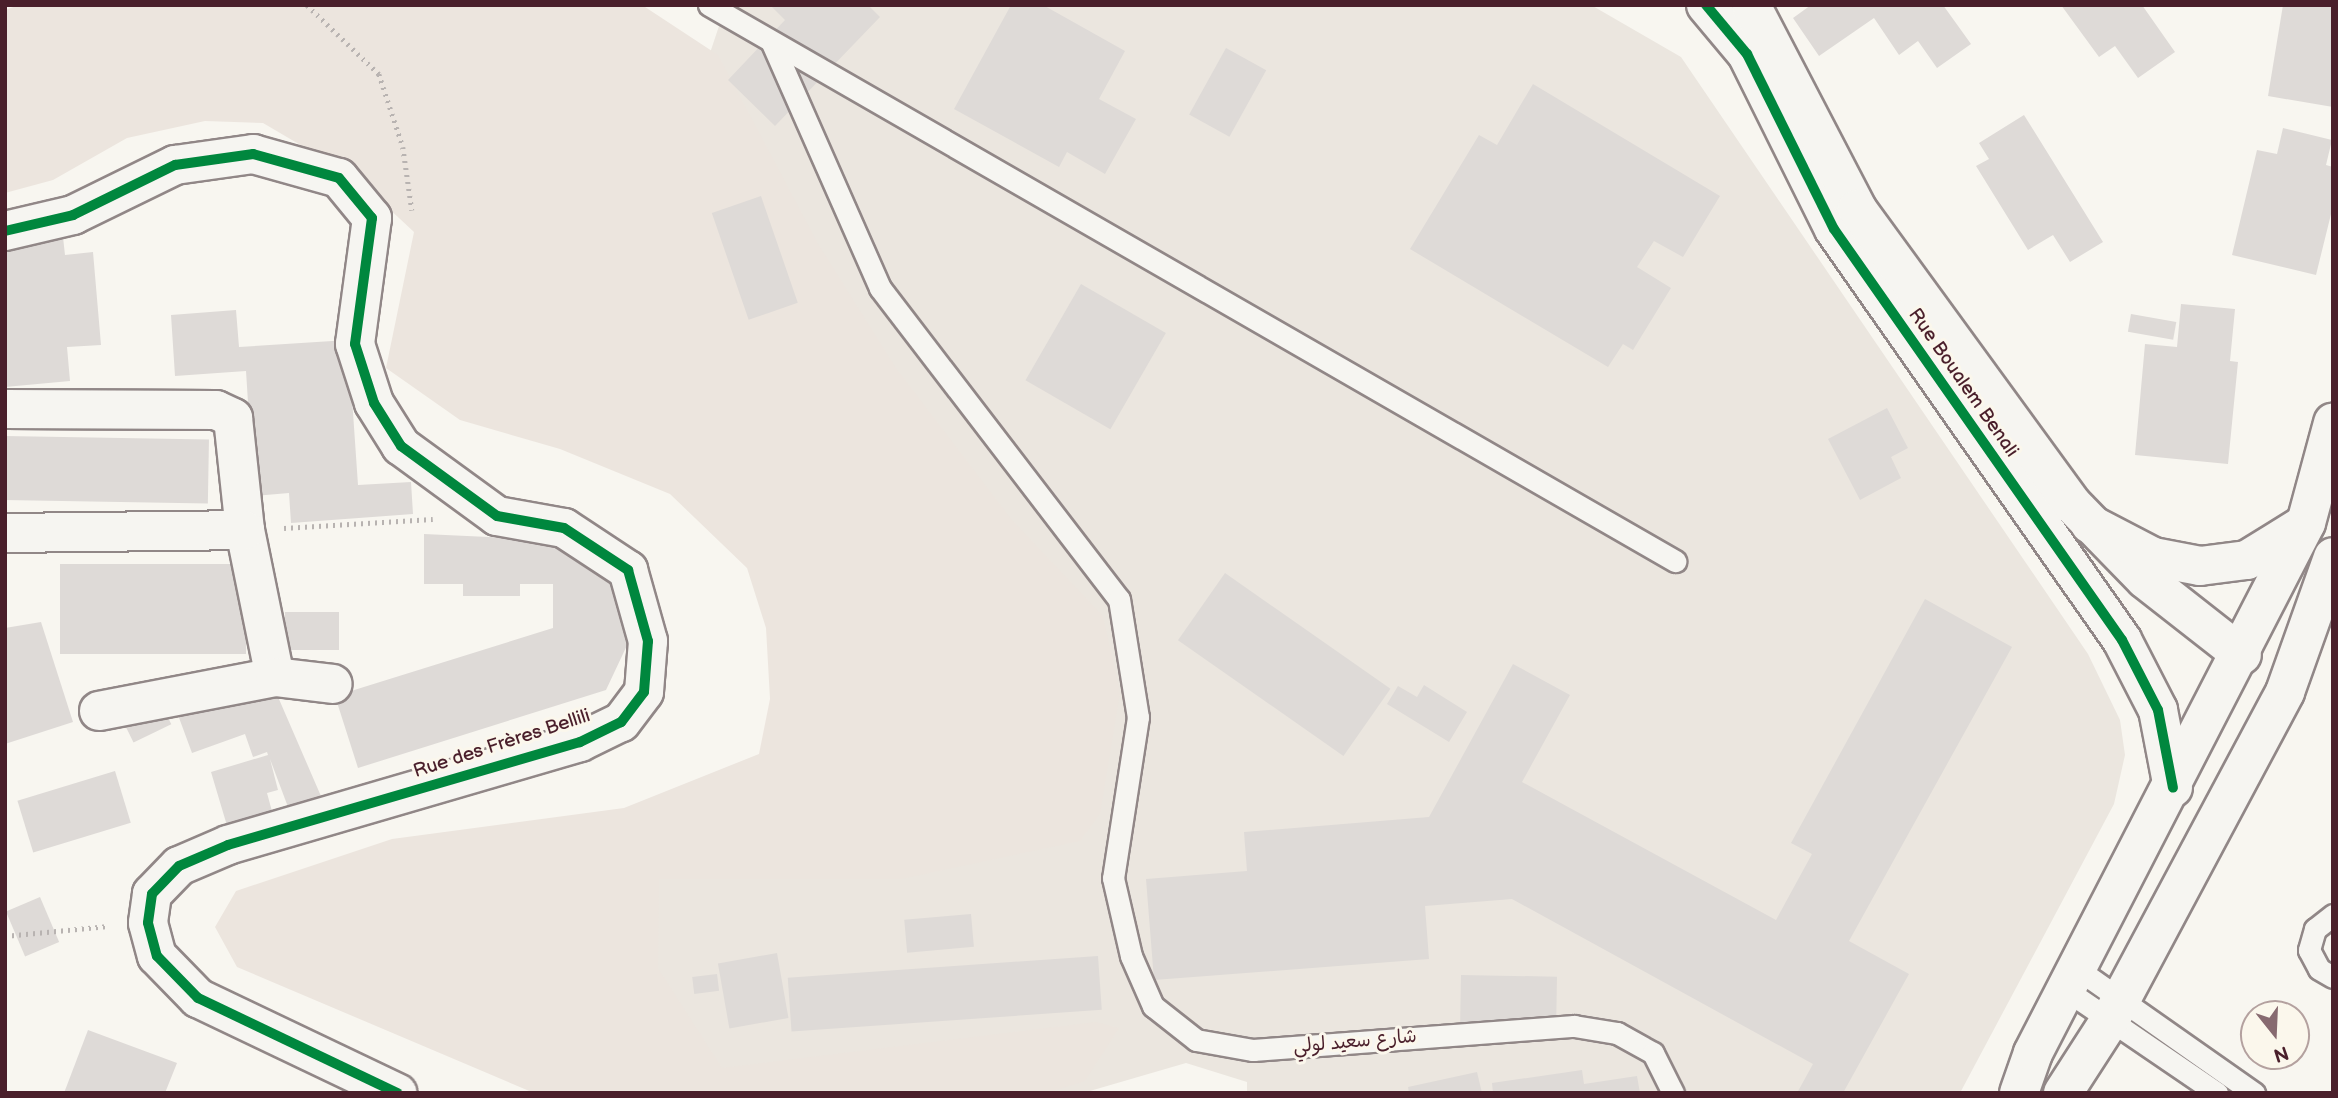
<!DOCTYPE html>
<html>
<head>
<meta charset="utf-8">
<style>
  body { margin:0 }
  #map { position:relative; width:2338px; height:1098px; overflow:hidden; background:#f8f6f0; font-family:"Balsamiq Sans","Playpen Sans Arabic",sans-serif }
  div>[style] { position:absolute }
  .built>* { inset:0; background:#ebe6df }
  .green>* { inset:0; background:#ece5de }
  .building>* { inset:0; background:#dedad7; transform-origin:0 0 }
  .path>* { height:4.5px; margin-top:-2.25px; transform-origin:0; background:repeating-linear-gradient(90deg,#b8b3b1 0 2px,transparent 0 7px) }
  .roads { filter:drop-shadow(2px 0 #918787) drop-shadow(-2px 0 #918787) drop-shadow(0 2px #918787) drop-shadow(0 -2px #918787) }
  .service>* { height:21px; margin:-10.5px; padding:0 10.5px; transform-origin:10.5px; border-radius:10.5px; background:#f6f5f1 }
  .minor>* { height:38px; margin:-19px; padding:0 19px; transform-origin:19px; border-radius:19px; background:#f6f5f1 }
  .tertiary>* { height:38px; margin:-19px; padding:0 19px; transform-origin:19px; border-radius:19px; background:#f6f5f1 }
  .secondary>* { height:38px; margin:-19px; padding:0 19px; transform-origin:19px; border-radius:19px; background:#f6f5f1 }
  .cycleway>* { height:10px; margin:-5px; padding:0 5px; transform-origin:5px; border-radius:5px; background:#00873e }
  span { translate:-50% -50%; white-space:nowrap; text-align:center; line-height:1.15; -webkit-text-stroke:6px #fbf7ec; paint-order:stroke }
  .street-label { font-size:19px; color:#4a1f2b }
  .frame { position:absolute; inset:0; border:7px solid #4a1f2b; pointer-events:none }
  .north { position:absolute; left:2240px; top:1000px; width:70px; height:70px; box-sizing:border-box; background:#fbf7ec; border:2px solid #b4a19f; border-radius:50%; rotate:162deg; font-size:19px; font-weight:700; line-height:28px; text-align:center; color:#4a1f2b }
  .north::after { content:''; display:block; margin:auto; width:24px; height:32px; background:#876a70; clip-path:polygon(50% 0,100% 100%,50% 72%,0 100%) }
</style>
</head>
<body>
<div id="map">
  <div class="built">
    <div style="clip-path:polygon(726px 5px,1591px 5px,1681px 57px,2088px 654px,2120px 720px,2125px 755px,2114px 804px,1960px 1093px,1247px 1093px,1247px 1082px,1186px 1063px,1083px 1093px,686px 1093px,277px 930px,784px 756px,708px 59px)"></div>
  </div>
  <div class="green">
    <div style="clip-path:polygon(19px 5px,642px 5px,718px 55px,817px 242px,896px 368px,1012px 520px,1103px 616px,1120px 693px,1100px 814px,1080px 841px,901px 879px,659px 879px,658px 968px,722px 1068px,1096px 1022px,1119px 1028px,1085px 1081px,1046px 1093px,534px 1093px,237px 967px,215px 927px,236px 891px,392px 839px,624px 808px,759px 754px,770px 699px,766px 628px,747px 568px,670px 494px,560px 449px,460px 420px,386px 368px,414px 232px,355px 177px,263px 123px,205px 121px,127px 138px,53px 180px,5px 193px,5px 10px)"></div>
  </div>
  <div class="building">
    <div style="clip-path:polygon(770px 5px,868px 5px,880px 17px,775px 126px,728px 80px,785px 20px)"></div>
    <div style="clip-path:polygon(1011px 5px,1043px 5px,1125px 51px,1099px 99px,1136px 119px,1105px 174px,1067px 152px,1059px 167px,954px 109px)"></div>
    <div style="clip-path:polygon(1811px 5px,1943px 5px,1971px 44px,1937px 68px,1918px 41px,1899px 55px,1874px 18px,1819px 56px,1793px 18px)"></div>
    <div style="clip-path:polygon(2061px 5px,2142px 5px,2175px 52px,2138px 78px,2115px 46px,2099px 57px)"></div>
    <div style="clip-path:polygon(2283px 5px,2333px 5px,2333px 107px,2268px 96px)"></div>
    <div style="left:1226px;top:48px;width:46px;height:76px;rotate:29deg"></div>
    <div style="clip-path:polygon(1533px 84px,1720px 196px,1683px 257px,1654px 241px,1637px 267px,1671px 288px,1633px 350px,1623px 344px,1608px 367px,1410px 249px,1479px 135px,1497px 145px)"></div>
    <div style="clip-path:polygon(2024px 115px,2103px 242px,2070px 262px,2053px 235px,2028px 250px,1976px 166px,1989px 159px,1979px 143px)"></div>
    <div style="clip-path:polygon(2283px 128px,2332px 140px,2326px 165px,2333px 167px,2333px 206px,2316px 275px,2232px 255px,2257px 150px,2277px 154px)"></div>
    <div style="left:761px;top:196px;width:113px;height:52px;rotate:71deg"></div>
    <div style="clip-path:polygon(63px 237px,65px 255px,93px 252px,101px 345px,67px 347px,70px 381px,5px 387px,5px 242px)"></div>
    <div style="left:1081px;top:284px;width:98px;height:111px;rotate:30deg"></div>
    <div style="clip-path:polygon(2181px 304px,2235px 309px,2230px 361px,2238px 362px,2228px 464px,2135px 455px,2145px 344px,2177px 347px)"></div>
    <div style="clip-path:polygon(236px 310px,239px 347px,348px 340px,358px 485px,411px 482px,413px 514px,291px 523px,289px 493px,254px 496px,246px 371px,175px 376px,171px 315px)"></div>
    <div style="left:2131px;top:314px;width:46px;height:18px;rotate:10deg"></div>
    <div style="clip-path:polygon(1887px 408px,1908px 448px,1891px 457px,1901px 478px,1860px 500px,1828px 439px)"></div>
    <div style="left:5px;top:436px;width:204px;height:64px;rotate:1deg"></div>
    <div style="clip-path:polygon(424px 534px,551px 540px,616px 578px,630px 639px,606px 690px,358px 768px,335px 696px,553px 628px,553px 584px,520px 584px,520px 596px,463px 596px,463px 584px,424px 584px)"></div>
    <div style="left:60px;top:564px;width:186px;height:90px"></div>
    <div style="left:1225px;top:573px;width:202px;height:82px;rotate:35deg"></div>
    <div style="clip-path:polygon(1925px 599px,2012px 647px,1849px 941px,1909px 974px,1843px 1093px,1797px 1093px,1813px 1064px,1512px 899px,1425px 906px,1429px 959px,1154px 980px,1146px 879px,1247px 871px,1244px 832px,1429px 817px,1513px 664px,1570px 695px,1522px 782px,1776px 920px,1812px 854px,1791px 843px)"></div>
    <div style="left:285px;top:612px;width:54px;height:38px"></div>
    <div style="clip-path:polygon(41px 622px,73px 722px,5px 744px,5px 628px)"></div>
    <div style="clip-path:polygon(272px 683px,327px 810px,294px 823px,270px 759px,278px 790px,267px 793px,273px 815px,228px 829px,211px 772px,268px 755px,267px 752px,253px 757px,245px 734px,192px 753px,171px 696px)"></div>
    <div style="clip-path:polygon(1424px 685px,1467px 712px,1449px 742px,1387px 704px,1398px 686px,1417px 697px)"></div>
    <div style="left:159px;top:699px;width:28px;height:42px;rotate:64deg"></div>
    <div style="left:115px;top:771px;width:54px;height:102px;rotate:73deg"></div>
    <div style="left:40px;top:897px;width:49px;height:37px;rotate:67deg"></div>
    <div style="left:971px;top:914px;width:33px;height:67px;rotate:85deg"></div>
    <div style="left:777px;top:953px;width:66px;height:60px;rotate:80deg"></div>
    <div style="left:1098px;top:956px;width:54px;height:311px;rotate:86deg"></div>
    <div style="left:717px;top:974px;width:17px;height:25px;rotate:83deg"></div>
    <div style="left:1461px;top:975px;width:96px;height:53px;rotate:1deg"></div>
    <div style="clip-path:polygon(88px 1030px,177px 1063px,165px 1093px,64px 1093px)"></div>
    <div style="clip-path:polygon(1582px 1070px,1584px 1084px,1637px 1076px,1640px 1093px,1493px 1093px,1492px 1083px)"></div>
    <div style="clip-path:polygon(1477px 1072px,1482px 1093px,1409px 1093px,1408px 1087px)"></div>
  </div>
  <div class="path">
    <div style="left:307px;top:5px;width:100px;rotate:43.8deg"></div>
    <div style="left:379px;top:74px;width:77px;rotate:71.8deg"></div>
    <div style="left:403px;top:147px;width:64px;rotate:81.9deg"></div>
    <div style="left:284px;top:528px;width:149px;rotate:-3.5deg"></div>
    <div style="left:5px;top:936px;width:104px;rotate:-5.5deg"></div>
  </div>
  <div class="roads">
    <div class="service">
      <div style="left:709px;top:5px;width:1115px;rotate:29.92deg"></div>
      <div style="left:772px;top:43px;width:268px;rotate:66.2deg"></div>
      <div style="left:880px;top:288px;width:392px;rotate:52.5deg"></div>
      <div style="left:1119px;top:599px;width:120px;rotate:80.9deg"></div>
      <div style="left:1138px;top:717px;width:163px;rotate:98.8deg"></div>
      <div style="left:1113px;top:878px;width:80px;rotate:77deg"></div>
      <div style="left:1131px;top:956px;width:55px;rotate:66.3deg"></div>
      <div style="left:1153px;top:1006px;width:55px;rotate:38.3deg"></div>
      <div style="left:1196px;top:1040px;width:58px;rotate:10deg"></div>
      <div style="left:1253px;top:1050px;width:322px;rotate:-4.3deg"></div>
      <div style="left:1574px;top:1026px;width:44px;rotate:9.2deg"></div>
      <div style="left:1617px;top:1033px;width:41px;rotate:29.1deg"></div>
      <div style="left:1653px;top:1053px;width:45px;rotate:63.4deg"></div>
      <div style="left:2333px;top:915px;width:23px;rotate:142deg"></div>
      <div style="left:2315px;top:929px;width:22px;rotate:106deg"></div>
      <div style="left:2309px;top:950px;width:21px;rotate:62deg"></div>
      <div style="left:2319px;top:969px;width:16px;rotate:30deg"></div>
      <div style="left:2076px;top:968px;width:218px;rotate:35.1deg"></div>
      <div style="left:2066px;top:990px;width:183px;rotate:34.3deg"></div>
    </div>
    <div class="minor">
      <div style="left:5px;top:231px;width:70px;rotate:-13.2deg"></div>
      <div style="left:73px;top:215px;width:114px;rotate:-26.1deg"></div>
      <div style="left:175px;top:165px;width:79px;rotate:-8deg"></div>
      <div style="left:253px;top:154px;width:89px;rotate:15.6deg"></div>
      <div style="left:339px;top:178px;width:52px;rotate:50.5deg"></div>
      <div style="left:372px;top:218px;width:127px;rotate:97.7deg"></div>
      <div style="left:355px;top:344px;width:62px;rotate:72.1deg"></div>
      <div style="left:374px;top:403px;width:51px;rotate:57.9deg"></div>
      <div style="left:401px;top:446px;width:119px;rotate:36.1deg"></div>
      <div style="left:497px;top:516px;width:68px;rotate:10.2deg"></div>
      <div style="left:564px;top:528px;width:77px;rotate:33.3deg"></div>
      <div style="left:628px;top:570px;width:74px;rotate:74.3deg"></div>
      <div style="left:648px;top:641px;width:51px;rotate:94.5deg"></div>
      <div style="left:644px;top:692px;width:38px;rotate:127deg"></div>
      <div style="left:621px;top:722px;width:46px;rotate:154deg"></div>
      <div style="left:580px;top:742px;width:367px;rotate:163.7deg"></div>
      <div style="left:228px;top:845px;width:53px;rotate:156.8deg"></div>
      <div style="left:179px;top:866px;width:39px;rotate:134deg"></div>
      <div style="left:152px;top:894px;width:29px;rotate:98deg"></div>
      <div style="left:148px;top:923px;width:34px;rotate:75deg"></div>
      <div style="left:157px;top:956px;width:59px;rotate:45.7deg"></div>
      <div style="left:198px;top:998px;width:221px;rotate:25.5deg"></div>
      <div style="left:5px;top:409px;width:211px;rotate:0.3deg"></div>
      <div style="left:216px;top:410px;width:19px;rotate:25deg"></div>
      <div style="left:233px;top:418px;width:113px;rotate:83.9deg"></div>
      <div style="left:245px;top:530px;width:150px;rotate:78.5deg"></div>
      <div style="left:5px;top:533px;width:240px;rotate:-0.7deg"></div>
      <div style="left:99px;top:711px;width:179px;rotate:-10.9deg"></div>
      <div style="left:275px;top:677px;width:58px;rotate:6.9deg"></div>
    </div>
    <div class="tertiary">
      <div style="left:1706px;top:5px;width:64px;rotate:50.1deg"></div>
      <div style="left:1747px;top:54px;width:195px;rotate:63.6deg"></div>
      <div style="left:1834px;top:229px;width:502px;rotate:54.98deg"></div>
      <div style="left:2122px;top:640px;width:79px;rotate:62.8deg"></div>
      <div style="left:2158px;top:710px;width:79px;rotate:79.1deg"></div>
      <div style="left:1751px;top:5px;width:230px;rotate:62.5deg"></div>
      <div style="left:1857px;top:209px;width:366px;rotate:53.9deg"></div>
      <div style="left:2073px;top:505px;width:103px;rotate:45.8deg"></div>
      <div style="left:2145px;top:579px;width:123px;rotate:38.1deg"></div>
    </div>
    <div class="secondary">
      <div style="left:2090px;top:524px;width:71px;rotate:27.6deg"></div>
      <div style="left:2153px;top:557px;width:48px;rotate:10.8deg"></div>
      <div style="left:2200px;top:566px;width:47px;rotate:-7.3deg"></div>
      <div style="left:2247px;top:560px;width:68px;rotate:-31.8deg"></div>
      <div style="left:2019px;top:1093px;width:42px;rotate:-70.7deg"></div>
      <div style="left:2033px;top:1053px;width:596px;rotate:-62.75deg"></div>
      <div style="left:2306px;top:523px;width:104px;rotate:-74.9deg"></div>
      <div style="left:2063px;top:1093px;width:87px;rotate:-57.2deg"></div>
      <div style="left:2110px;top:1020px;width:372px;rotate:-61.9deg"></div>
      <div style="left:2285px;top:692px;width:143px;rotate:-70.4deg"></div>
    </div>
  </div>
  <div class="cycleway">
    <div style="left:1706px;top:5px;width:64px;rotate:50.1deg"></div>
    <div style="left:1747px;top:54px;width:195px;rotate:63.6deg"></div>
    <div style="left:1834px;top:229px;width:502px;rotate:54.98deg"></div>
    <div style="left:2122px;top:640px;width:79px;rotate:62.8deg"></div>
    <div style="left:2158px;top:710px;width:79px;rotate:79.1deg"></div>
    <div style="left:5px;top:231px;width:70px;rotate:-13.2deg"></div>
    <div style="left:73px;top:215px;width:114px;rotate:-26.1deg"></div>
    <div style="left:175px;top:165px;width:79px;rotate:-8deg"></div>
    <div style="left:253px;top:154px;width:89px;rotate:15.6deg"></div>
    <div style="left:339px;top:178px;width:52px;rotate:50.5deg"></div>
    <div style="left:372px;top:218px;width:127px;rotate:97.7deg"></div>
    <div style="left:355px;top:344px;width:62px;rotate:72.1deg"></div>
    <div style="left:374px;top:403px;width:51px;rotate:57.9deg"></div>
    <div style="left:401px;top:446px;width:119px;rotate:36.1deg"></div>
    <div style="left:497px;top:516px;width:68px;rotate:10.2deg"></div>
    <div style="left:564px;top:528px;width:77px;rotate:33.3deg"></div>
    <div style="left:628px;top:570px;width:74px;rotate:74.3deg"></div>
    <div style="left:648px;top:641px;width:51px;rotate:94.5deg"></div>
    <div style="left:644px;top:692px;width:38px;rotate:127deg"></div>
    <div style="left:621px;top:722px;width:46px;rotate:154deg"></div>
    <div style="left:580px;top:742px;width:367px;rotate:163.7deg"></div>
    <div style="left:228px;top:845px;width:53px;rotate:156.8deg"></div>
    <div style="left:179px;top:866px;width:39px;rotate:134deg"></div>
    <div style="left:152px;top:894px;width:29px;rotate:98deg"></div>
    <div style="left:148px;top:923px;width:34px;rotate:75deg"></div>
    <div style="left:157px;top:956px;width:59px;rotate:45.7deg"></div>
    <div style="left:198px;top:998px;width:221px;rotate:25.5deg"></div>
  </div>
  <div class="street-label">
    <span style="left:1963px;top:383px;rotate:55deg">Rue Boualem Benali</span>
    <span style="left:502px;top:744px;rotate:-18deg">Rue des Frères Bellili</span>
    <span style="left:1355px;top:1042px;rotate:-5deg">شارع سعيد لولي</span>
  </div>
  <div class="frame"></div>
  <div class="north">N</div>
</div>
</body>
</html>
